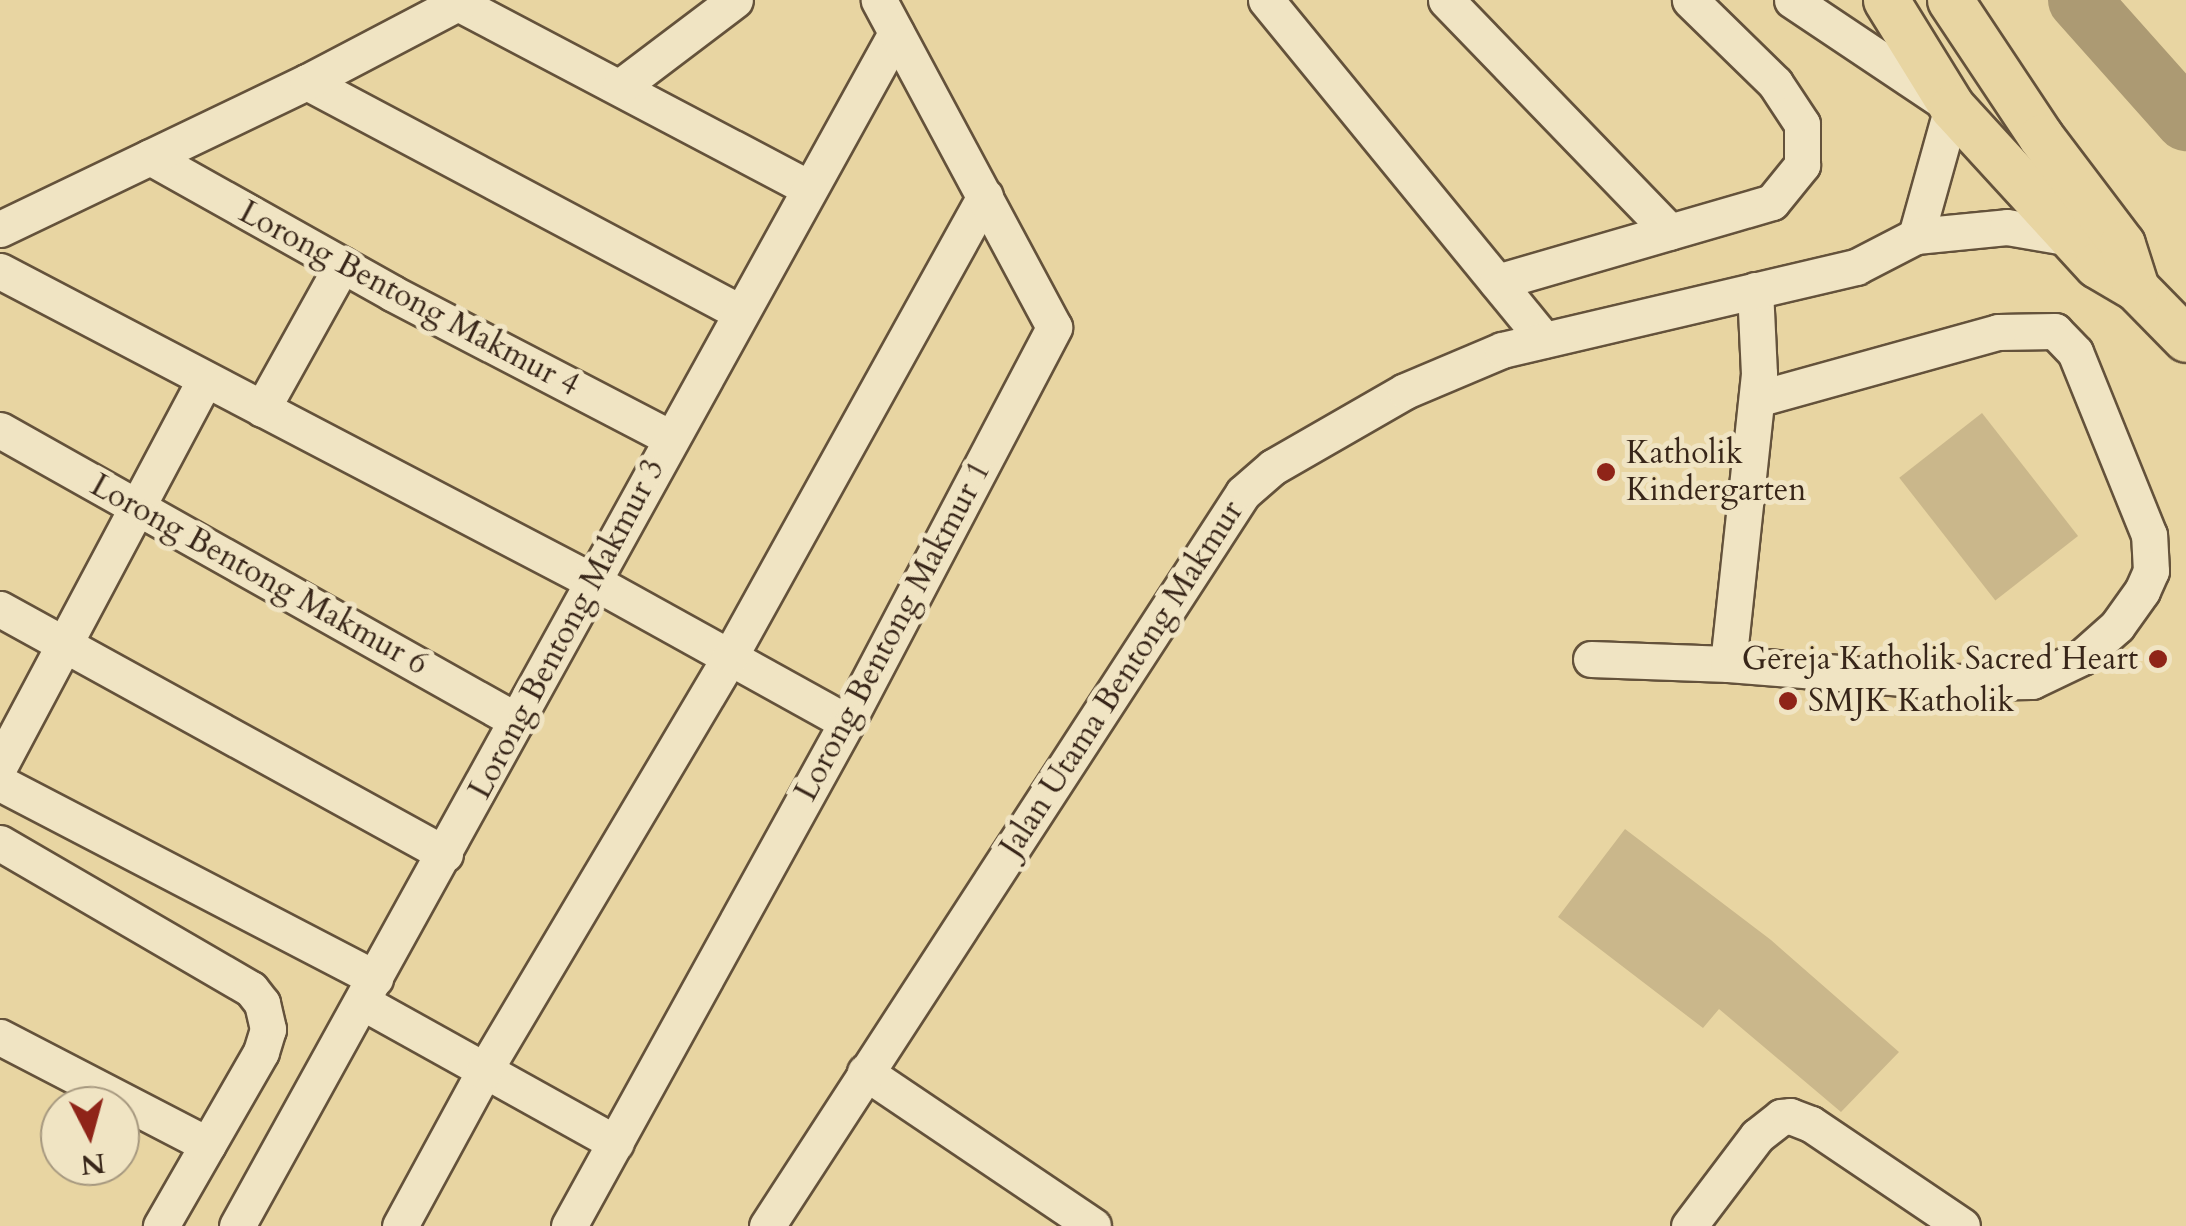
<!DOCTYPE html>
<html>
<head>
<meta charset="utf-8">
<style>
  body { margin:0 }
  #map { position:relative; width:2186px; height:1226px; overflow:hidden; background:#e8d5a2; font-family:Cardo,serif }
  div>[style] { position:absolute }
  .green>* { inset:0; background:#cab78b; transform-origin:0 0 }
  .river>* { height:62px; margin:-31px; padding:0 31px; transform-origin:31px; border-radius:31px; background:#ac9a73 }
  .roads { filter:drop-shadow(2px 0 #64523b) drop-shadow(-2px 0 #64523b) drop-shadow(0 2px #64523b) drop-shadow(0 -2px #64523b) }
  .minor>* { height:35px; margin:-17.5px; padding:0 17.5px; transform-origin:17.5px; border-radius:17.5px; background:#f0e4c3 }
  .major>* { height:45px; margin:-22.5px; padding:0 22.5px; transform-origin:22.5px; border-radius:22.5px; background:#e8d5a2 }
  .dots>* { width:28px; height:28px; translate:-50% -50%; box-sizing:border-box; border:5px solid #f0e4c3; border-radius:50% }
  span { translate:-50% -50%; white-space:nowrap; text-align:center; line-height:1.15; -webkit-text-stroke:10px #f0e4c3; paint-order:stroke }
  .street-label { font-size:32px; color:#382619 }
  .poi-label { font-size:32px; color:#382619 }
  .left { translate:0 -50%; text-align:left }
  .right { translate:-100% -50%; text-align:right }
  .north { position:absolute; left:40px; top:1086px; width:100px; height:100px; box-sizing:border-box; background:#f0e4c3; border:2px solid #a6987f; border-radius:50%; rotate:174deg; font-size:28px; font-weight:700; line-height:40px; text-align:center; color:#382619 }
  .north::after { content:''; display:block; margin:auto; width:35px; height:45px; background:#8f2418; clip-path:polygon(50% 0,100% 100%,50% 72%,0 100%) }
</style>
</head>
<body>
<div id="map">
  <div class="green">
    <div style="left:1982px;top:413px;width:156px;height:105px;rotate:52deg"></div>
    <div style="clip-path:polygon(1625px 829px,1771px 940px,1899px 1052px,1841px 1112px,1719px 1009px,1703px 1028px,1558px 917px)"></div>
  </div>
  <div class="river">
    <div style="left:2079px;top:0;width:161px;rotate:48.3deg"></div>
  </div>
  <div class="roads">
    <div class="minor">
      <div style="left:1266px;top:0;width:439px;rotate:50.7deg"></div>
      <div style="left:1446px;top:0;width:322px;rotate:46deg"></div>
      <div style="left:1792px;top:0;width:192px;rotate:33.8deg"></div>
      <div style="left:1952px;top:107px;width:134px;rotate:105.6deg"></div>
      <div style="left:458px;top:3px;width:397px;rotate:27.8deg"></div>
      <div style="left:307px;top:82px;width:490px;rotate:28deg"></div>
      <div style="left:620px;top:87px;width:144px;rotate:-37.1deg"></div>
      <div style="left:150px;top:157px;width:278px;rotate:29.3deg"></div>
      <div style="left:392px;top:293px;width:314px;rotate:27.5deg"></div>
      <div style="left:0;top:229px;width:340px;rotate:-25.6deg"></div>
      <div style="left:307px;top:82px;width:176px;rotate:-27.7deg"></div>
      <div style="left:0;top:271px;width:670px;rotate:27.64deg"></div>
      <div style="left:594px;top:582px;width:289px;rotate:29deg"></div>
      <div style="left:1497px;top:282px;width:286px;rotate:-16.2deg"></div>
      <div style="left:1772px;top:202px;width:48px;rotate:-51deg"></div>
      <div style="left:1802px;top:165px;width:41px;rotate:-90deg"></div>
      <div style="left:1802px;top:124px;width:49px;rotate:-123.4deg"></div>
      <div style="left:1775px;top:83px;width:119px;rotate:-135.7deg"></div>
      <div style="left:262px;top:409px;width:165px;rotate:-60.9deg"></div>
      <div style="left:0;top:430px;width:593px;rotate:29.37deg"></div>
      <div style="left:0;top:609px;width:508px;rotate:28.84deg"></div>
      <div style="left:1591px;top:659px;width:137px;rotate:2.1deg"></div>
      <div style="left:1728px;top:664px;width:223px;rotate:4.6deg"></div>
      <div style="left:1950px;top:682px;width:82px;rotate:-0.7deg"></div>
      <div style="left:2032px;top:681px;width:55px;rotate:-25.6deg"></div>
      <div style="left:2082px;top:657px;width:47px;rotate:-41.5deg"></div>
      <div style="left:2117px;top:626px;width:43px;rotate:-54.5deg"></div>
      <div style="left:2142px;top:591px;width:22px;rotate:-66deg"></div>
      <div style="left:2151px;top:571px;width:36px;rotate:-93deg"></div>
      <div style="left:2149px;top:535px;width:197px;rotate:-112deg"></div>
      <div style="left:2075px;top:352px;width:29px;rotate:-134deg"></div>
      <div style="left:2055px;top:331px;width:57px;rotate:179deg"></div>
      <div style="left:1998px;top:332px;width:250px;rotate:164.5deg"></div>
      <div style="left:1728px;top:664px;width:292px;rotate:-83.9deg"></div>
      <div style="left:1759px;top:374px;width:84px;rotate:-92.7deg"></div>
      <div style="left:0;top:765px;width:436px;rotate:-62deg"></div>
      <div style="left:0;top:783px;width:423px;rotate:27.5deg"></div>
      <div style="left:0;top:843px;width:290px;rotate:30.2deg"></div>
      <div style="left:251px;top:989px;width:18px;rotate:52deg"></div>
      <div style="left:262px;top:1003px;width:27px;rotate:77deg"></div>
      <div style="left:268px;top:1029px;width:24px;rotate:107deg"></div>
      <div style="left:261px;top:1052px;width:201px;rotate:119.9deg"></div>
      <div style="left:364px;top:1003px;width:288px;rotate:29.1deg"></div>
      <div style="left:0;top:1037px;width:234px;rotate:27.4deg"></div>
      <div style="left:865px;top:1072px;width:275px;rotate:34deg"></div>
      <div style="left:237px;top:1226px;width:1363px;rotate:-61.08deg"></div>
      <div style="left:400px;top:1226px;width:176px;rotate:-61.5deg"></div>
      <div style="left:484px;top:1071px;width:482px;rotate:-59.3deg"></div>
      <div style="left:730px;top:656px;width:526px;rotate:-61deg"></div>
      <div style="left:569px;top:1226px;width:576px;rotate:-61.12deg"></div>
      <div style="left:847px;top:722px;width:446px;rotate:-62.3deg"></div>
      <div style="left:1054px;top:327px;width:371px;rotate:-118.2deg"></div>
      <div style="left:767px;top:1226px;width:874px;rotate:-57deg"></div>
      <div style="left:1243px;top:493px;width:40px;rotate:-41deg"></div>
      <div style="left:1273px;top:467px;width:152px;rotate:-29.9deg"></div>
      <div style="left:1405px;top:391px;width:105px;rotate:-22.9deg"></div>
      <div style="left:1502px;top:350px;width:364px;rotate:-13.2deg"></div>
      <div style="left:1856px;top:267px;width:68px;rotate:-27.3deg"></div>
      <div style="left:1916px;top:236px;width:91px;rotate:-5.6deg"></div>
      <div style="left:2007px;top:227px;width:65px;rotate:9.8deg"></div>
      <div style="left:1689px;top:1226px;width:113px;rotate:-52.9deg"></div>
      <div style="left:1757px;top:1136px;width:31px;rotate:-38deg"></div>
      <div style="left:1781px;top:1117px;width:9px;rotate:-6deg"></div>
      <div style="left:1790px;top:1116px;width:22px;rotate:21deg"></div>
      <div style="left:1811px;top:1124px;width:182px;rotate:34deg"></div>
    </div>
    <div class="major">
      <div style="left:1886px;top:0;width:126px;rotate:58.3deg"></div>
      <div style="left:1952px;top:107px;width:214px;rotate:47.5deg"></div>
      <div style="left:2097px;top:265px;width:45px;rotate:30.5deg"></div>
      <div style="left:2136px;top:288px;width:71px;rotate:45.6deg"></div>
      <div style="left:1950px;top:0;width:164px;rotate:56.4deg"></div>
      <div style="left:2041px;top:137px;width:134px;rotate:52.9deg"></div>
      <div style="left:2122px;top:244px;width:46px;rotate:72.3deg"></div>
    </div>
  </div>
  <div class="dots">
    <div style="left:1606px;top:472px;background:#8f2418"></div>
    <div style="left:2158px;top:659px;background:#8f2418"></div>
    <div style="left:1788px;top:701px;background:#8f2418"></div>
  </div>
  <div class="street-label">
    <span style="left:409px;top:299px;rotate:28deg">Lorong Bentong Makmur 4</span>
    <span style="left:259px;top:575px;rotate:29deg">Lorong Bentong Makmur 6</span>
    <span style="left:567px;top:629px;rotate:-62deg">Lorong Bentong Makmur 3</span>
    <span style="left:893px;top:631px;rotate:-62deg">Lorong Bentong Makmur 1</span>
    <span style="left:1122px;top:679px;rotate:-57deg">Jalan Utama Bentong Makmur</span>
  </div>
  <div class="poi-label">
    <span class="left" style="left:1626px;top:472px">Katholik<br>Kindergarten</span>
    <span class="right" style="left:2138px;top:659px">Gereja Katholik Sacred Heart</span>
    <span class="left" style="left:1808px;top:701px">SMJK Katholik</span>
  </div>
  <div class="north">N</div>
</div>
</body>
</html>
